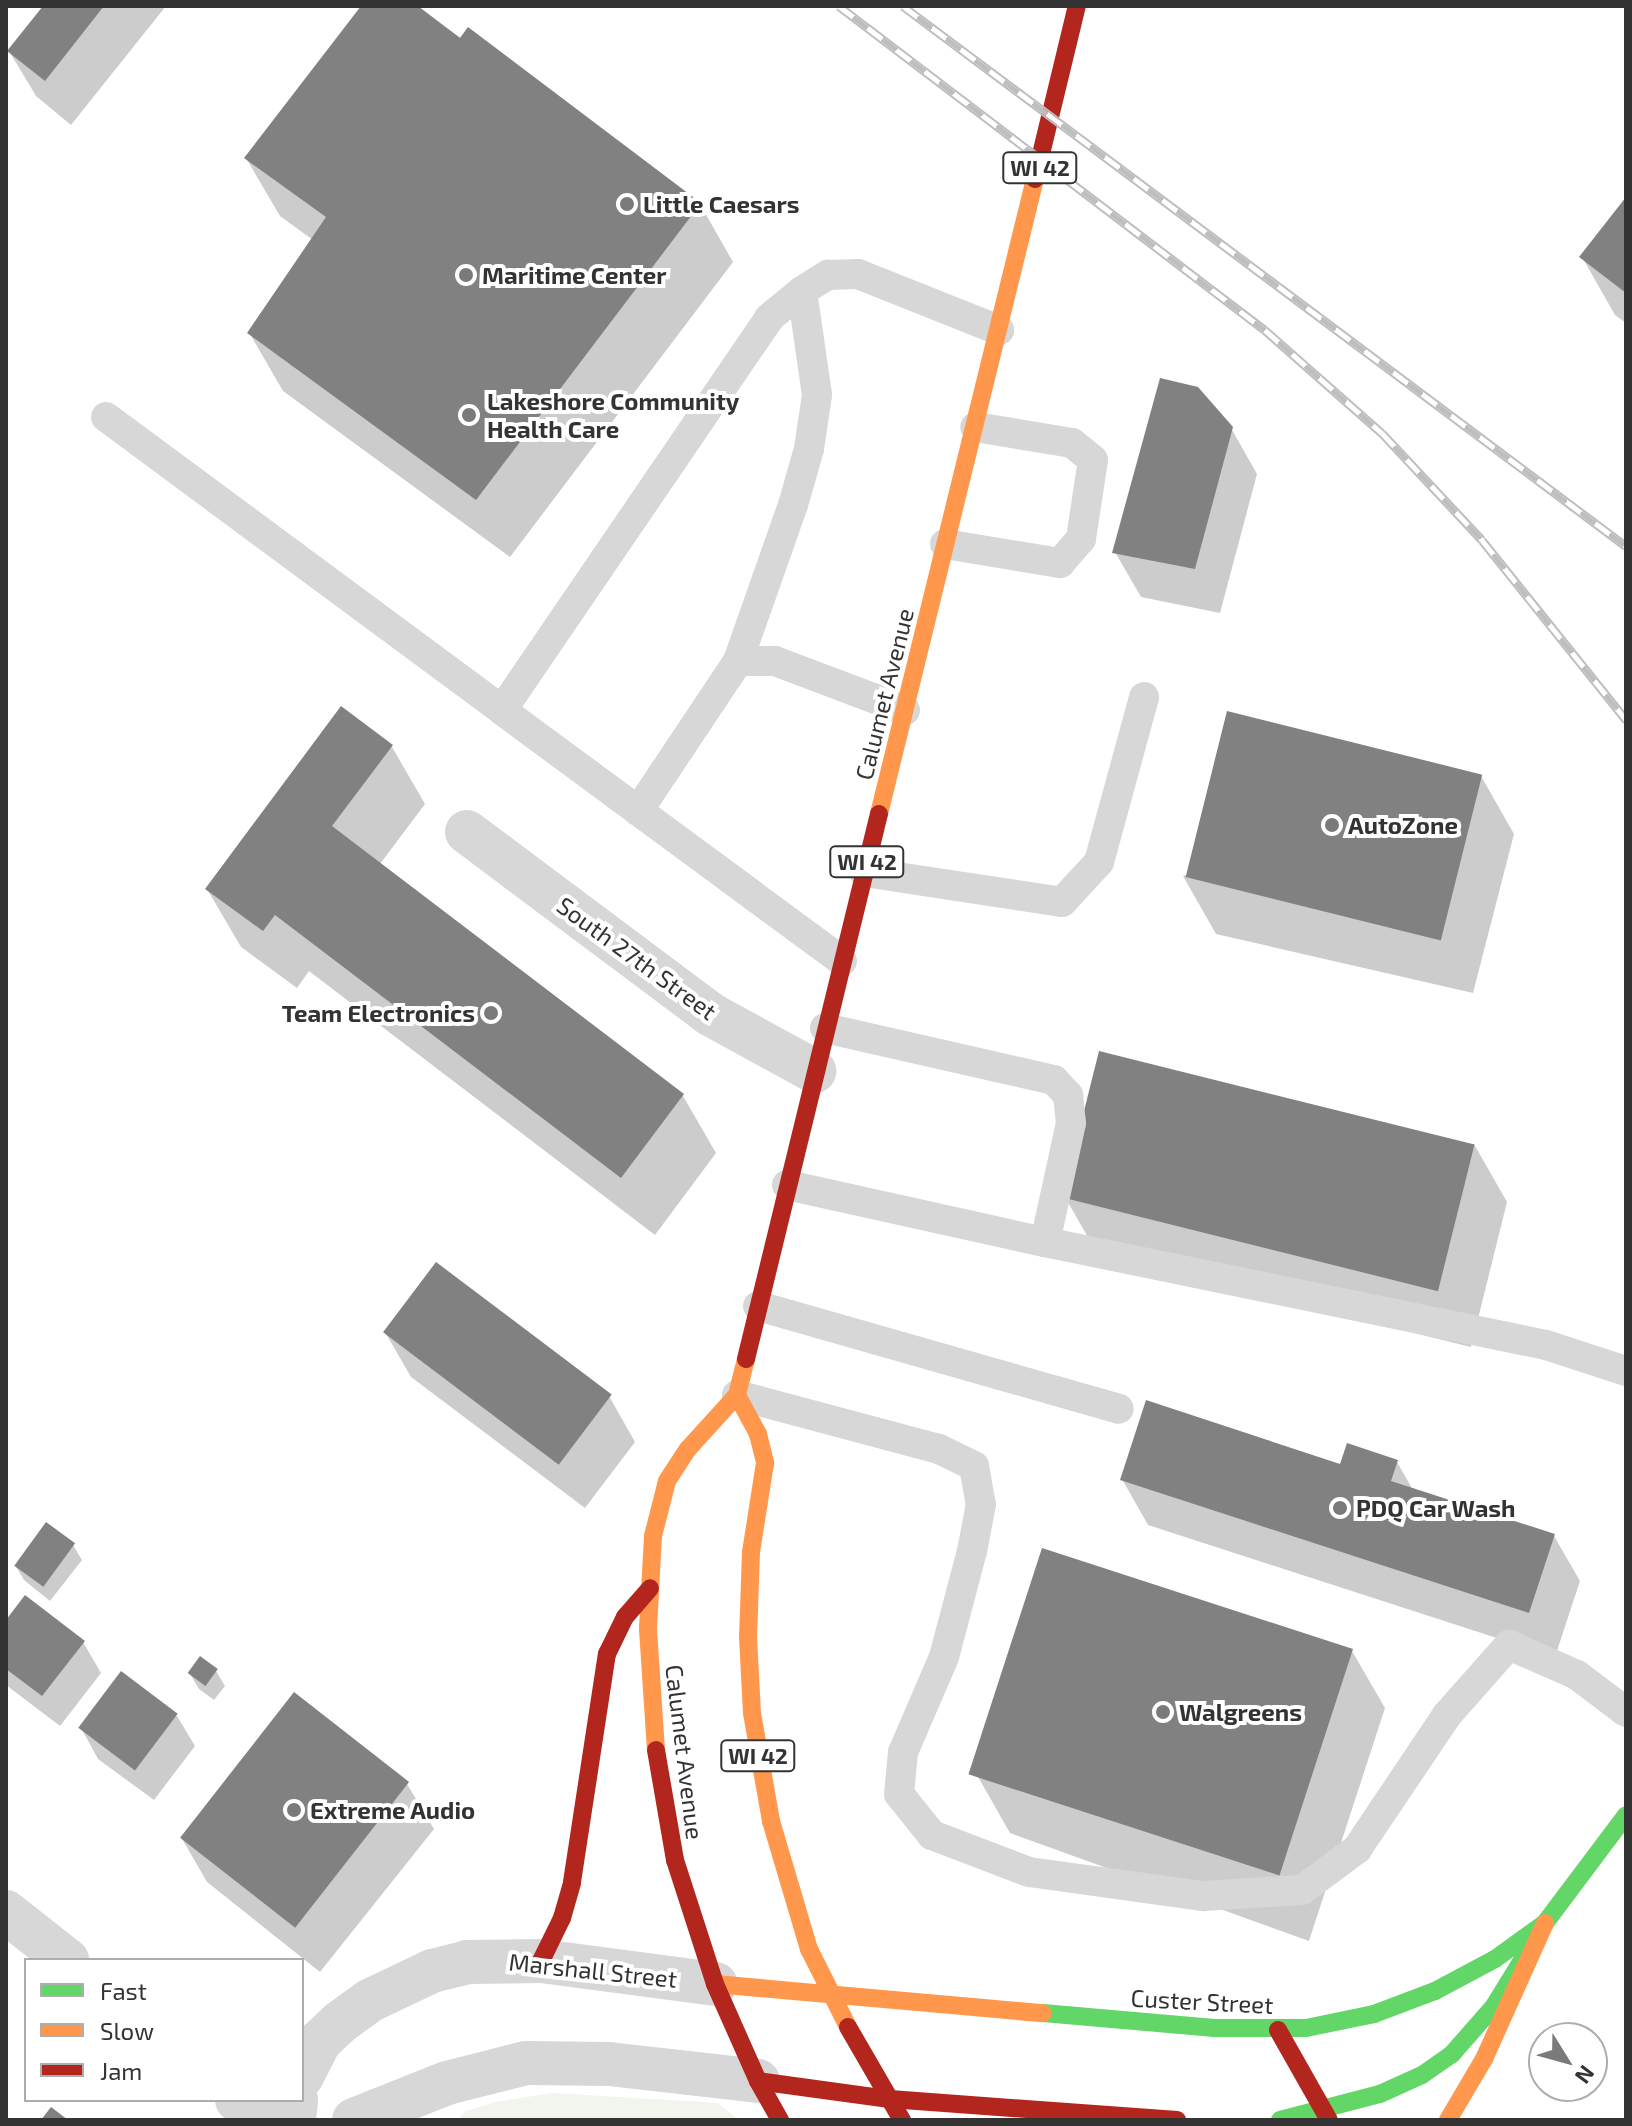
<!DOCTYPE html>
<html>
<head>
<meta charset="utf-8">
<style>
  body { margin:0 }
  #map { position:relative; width:1632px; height:2126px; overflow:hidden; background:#fff; font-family:"Exo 2",sans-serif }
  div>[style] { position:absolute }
  .green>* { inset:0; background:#f1f5ed }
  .shadow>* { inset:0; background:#0003 }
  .building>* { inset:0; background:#818181; transform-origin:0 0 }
  .lane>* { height:30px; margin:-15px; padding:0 15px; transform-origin:15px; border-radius:15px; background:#d7d7d7 }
  .street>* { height:44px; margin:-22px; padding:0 22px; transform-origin:22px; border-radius:22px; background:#d7d7d7 }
  .fast>* { height:18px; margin:-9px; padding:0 9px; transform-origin:9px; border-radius:9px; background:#63d668 }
  .slow>* { height:18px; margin:-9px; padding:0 9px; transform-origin:9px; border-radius:9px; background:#ff974d }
  .jam>* { height:18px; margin:-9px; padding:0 9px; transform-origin:9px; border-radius:9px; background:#b3261e }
  .rail>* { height:9px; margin-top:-4.5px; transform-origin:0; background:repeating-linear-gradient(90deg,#fff 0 18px,#bebebe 0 36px); box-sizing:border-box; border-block:2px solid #bebebe }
  .dots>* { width:22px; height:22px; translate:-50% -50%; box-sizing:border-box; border:4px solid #fff; border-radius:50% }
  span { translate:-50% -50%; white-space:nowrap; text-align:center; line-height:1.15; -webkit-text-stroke:8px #fff; paint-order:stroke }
  .shield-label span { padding:2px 6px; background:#fff; border:2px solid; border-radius:6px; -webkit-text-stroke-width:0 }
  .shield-label { font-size:22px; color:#333; font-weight:700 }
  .poi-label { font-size:24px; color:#333; font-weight:700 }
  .left { translate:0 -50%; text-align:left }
  .right { translate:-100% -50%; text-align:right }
  .street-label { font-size:24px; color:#333 }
  .frame { position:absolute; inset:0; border:8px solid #333; pointer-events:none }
  .legend { position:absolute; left:24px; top:1958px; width:280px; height:144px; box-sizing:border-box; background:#fff; border:2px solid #adadad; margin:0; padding:10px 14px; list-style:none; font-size:24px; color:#333 }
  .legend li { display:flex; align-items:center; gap:16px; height:40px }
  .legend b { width:40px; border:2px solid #adadad }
  .north { position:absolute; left:1528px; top:2022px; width:80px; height:80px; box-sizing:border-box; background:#fff; border:2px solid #adadad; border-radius:50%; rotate:127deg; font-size:22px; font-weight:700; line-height:32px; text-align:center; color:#333 }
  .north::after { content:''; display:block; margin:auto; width:28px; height:36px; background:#7a7a7a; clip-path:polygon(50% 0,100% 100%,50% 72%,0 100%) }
</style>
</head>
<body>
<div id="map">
  <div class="green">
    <div style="clip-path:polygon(552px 2093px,718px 2103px,739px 2120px,457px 2120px,466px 2111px,496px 2102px)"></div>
  </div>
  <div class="shadow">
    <div style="clip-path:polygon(46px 6px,166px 6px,71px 125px,36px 96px,9px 51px)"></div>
    <div style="clip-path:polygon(364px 6px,415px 6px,700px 204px,733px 262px,510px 557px,283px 391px,250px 334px,313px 240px,280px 216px,246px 158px)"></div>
    <div style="clip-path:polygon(1626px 200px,1626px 323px,1615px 315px,1582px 257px)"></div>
    <div style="clip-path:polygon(1231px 428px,1257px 474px,1220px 613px,1141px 597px,1115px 552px)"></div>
    <div style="clip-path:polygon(392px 747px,425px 804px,380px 864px,683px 1096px,716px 1153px,655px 1235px,309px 971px,297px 988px,241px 947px,207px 889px)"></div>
    <div style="clip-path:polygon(1481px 776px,1514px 834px,1473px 993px,1216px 934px,1183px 876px)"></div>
    <div style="clip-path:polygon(1474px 1144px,1507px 1202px,1471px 1347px,1098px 1255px,1065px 1197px)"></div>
    <div style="clip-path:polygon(385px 1332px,609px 1396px,635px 1442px,585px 1508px,411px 1377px)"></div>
    <div style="clip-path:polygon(1397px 1462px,1413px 1490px,1554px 1536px,1580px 1581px,1555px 1657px,1148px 1525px,1122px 1479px)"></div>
    <div style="clip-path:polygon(73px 1545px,82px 1560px,50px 1601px,24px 1580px,15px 1565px)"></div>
    <div style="clip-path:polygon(6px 1623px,83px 1642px,101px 1673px,60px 1726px,6px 1685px)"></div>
    <div style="clip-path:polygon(1352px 1651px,1385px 1708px,1309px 1941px,1010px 1833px,977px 1775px)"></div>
    <div style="clip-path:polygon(216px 1671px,225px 1686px,214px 1700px,199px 1689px,190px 1674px)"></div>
    <div style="clip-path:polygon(177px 1716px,195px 1746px,154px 1800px,98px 1759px,81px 1728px)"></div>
    <div style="clip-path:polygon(407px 1784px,434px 1829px,320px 1972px,207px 1882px,181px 1837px)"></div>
  </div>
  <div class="building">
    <div style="clip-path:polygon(43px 6px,104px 6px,45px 81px,7px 51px)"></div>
    <div style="clip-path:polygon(361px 6px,418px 6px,460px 38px,468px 27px,701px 203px,476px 500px,247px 333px,326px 217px,244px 158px)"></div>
    <div style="clip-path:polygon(1626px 197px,1626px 293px,1579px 257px)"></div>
    <div style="clip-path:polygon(1160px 378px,1198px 387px,1233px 427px,1195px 569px,1112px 553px)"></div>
    <div style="clip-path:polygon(341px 706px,393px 745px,332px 826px,684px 1094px,621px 1178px,275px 915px,263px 931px,205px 889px)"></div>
    <div style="left:1227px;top:711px;width:263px;height:171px;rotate:14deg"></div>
    <div style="left:1099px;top:1051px;width:387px;height:151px;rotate:14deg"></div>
    <div style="left:436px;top:1262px;width:220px;height:88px;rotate:37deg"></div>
    <div style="clip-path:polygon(1146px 1400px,1340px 1464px,1347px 1443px,1398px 1460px,1391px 1481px,1555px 1534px,1529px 1613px,1120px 1480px)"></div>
    <div style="left:46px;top:1522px;width:36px;height:54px;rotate:36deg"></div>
    <div style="left:1042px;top:1548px;width:327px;height:238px;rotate:18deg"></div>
    <div style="clip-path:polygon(25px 1595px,85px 1641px,42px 1696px,6px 1669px,6px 1620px)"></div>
    <div style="left:200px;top:1656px;width:22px;height:21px;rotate:36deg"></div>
    <div style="left:121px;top:1671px;width:71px;height:71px;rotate:37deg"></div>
    <div style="left:294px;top:1692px;width:146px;height:185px;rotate:38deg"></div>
    <div style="clip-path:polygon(51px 2107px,68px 2120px,41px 2120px)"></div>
  </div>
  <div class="lane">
    <div style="left:106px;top:417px;width:493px;rotate:36.5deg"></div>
    <div style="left:945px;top:544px;width:117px;rotate:9.4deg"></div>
    <div style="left:1060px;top:563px;width:32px;rotate:-49deg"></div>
    <div style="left:1081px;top:539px;width:80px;rotate:-81.4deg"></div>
    <div style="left:1093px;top:460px;width:27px;rotate:-141deg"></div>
    <div style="left:1072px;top:443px;width:98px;rotate:-170.6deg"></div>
    <div style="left:738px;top:661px;width:165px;rotate:-70.6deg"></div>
    <div style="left:793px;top:505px;width:58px;rotate:-74.1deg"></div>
    <div style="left:809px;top:449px;width:55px;rotate:-81.6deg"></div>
    <div style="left:817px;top:395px;width:105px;rotate:-98.2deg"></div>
    <div style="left:638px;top:811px;width:180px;rotate:-56.3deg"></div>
    <div style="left:738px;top:661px;width:37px"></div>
    <div style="left:775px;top:661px;width:139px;rotate:20.7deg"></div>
    <div style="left:864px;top:872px;width:200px;rotate:8.6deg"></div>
    <div style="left:1062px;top:902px;width:54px;rotate:-47.2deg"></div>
    <div style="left:1099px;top:862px;width:171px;rotate:-74.7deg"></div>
    <div style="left:842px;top:961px;width:423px;rotate:-143.6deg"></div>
    <div style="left:502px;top:710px;width:474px;rotate:-55.7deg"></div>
    <div style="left:769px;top:318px;width:43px;rotate:-39.3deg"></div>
    <div style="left:802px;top:291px;width:31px;rotate:-32deg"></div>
    <div style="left:828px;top:275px;width:30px;rotate:-2deg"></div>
    <div style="left:858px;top:274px;width:152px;rotate:21.7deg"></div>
    <div style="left:825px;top:1028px;width:235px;rotate:12.8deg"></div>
    <div style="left:1054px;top:1080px;width:21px;rotate:47deg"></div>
    <div style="left:1068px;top:1095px;width:28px;rotate:84deg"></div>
    <div style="left:1071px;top:1123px;width:122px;rotate:102.3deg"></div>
    <div style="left:787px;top:1185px;width:264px;rotate:12.5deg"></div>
    <div style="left:1045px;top:1242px;width:511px;rotate:11.62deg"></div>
    <div style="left:1546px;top:1345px;width:84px;rotate:18deg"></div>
    <div style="left:758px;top:1306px;width:375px;rotate:15.9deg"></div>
    <div style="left:737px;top:1395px;width:209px;rotate:15deg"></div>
    <div style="left:939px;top:1449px;width:39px;rotate:26deg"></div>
    <div style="left:974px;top:1466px;width:39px;rotate:80deg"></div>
    <div style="left:981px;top:1504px;width:48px;rotate:100.8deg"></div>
    <div style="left:972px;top:1551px;width:110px;rotate:104.8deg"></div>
    <div style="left:944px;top:1657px;width:103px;rotate:113.3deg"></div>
    <div style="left:903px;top:1752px;width:42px;rotate:95.4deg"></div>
    <div style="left:899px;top:1794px;width:53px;rotate:51.2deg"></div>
    <div style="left:932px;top:1835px;width:104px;rotate:20.9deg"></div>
    <div style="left:1029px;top:1872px;width:176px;rotate:7.9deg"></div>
    <div style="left:1203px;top:1896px;width:99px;rotate:-3.5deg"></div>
    <div style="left:1302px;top:1890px;width:69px;rotate:-36.7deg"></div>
    <div style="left:1357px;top:1849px;width:161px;rotate:-56.1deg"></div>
    <div style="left:1447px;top:1715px;width:94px;rotate:-48.5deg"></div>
    <div style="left:1509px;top:1645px;width:74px;rotate:23.8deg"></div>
    <div style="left:1577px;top:1675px;width:61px;rotate:37.1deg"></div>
  </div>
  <div class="street">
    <div style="left:467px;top:832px;width:304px;rotate:36.8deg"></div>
    <div style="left:710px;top:1014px;width:119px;rotate:28.7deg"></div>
    <div style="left:6px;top:1912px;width:78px;rotate:38.2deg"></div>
    <div style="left:302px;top:2076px;width:39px;rotate:-63deg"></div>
    <div style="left:320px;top:2041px;width:26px;rotate:-43deg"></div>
    <div style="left:339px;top:2023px;width:39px;rotate:-36deg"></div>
    <div style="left:371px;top:2000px;width:68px;rotate:-25.4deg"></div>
    <div style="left:432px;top:1971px;width:36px;rotate:-14deg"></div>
    <div style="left:467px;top:1962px;width:74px;rotate:-0.8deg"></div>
    <div style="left:541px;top:1961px;width:176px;rotate:7.5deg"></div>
    <div style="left:237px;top:2100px;width:32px;rotate:39deg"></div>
    <div style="left:294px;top:2120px;width:20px;rotate:-84deg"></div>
    <div style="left:354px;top:2120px;width:100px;rotate:-21.7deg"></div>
    <div style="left:447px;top:2083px;width:81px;rotate:-14.2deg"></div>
    <div style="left:526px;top:2063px;width:83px;rotate:0.7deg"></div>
    <div style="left:609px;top:2064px;width:150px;rotate:6.5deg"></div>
  </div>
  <div class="fast">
    <div style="left:1043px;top:2013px;width:172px;rotate:5deg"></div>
    <div style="left:1214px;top:2028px;width:92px"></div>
    <div style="left:1306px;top:2028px;width:69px;rotate:-11.6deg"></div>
    <div style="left:1374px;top:2014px;width:65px;rotate:-20.7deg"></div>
    <div style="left:1435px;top:1991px;width:68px;rotate:-28.1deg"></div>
    <div style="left:1495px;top:1959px;width:62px;rotate:-35.8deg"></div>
    <div style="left:1280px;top:2120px;width:103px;rotate:-14.6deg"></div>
    <div style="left:1380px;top:2094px;width:46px;rotate:-24.3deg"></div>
    <div style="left:1422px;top:2075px;width:37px;rotate:-35deg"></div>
    <div style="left:1452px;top:2054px;width:64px;rotate:-48.8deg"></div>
    <div style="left:1494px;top:2006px;width:97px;rotate:-58.4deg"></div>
    <div style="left:1545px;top:1923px;width:135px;rotate:-53.1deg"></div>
  </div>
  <div class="slow">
    <div style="left:879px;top:814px;width:654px;rotate:-76.2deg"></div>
    <div style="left:737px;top:1395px;width:44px;rotate:61.7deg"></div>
    <div style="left:758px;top:1434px;width:30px;rotate:76deg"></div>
    <div style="left:765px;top:1463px;width:90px;rotate:98.9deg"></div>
    <div style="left:751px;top:1552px;width:85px;rotate:92deg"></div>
    <div style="left:748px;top:1637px;width:76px;rotate:87deg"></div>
    <div style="left:752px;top:1713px;width:110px;rotate:80deg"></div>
    <div style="left:771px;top:1821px;width:134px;rotate:73.5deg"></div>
    <div style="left:809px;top:1949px;width:87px;rotate:63.4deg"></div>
    <div style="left:656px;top:1750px;width:122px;rotate:-93.8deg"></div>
    <div style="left:648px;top:1628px;width:92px;rotate:-86.9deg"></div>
    <div style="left:653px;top:1536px;width:57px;rotate:-75.7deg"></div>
    <div style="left:667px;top:1481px;width:38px;rotate:-57deg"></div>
    <div style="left:688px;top:1449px;width:73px;rotate:-47.8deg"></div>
    <div style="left:737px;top:1395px;width:37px;rotate:-76deg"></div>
    <div style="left:715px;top:1984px;width:329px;rotate:5.1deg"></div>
    <div style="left:1448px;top:2120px;width:71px;rotate:-59.5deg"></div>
    <div style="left:1484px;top:2059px;width:149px;rotate:-65.8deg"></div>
  </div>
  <div class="jam">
    <div style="left:1035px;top:179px;width:178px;rotate:-76.4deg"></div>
    <div style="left:746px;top:1359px;width:561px;rotate:-76.29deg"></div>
    <div style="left:656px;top:1750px;width:112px;rotate:80.2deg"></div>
    <div style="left:675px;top:1860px;width:130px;rotate:72.1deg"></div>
    <div style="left:715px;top:1984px;width:106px;rotate:66.1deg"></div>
    <div style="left:758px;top:2081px;width:45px;rotate:60.6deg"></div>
    <div style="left:541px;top:1961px;width:48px;rotate:-64deg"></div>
    <div style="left:562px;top:1918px;width:37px;rotate:-74deg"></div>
    <div style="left:572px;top:1882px;width:231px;rotate:-81.3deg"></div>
    <div style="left:607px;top:1654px;width:41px;rotate:-64.1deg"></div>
    <div style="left:625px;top:1617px;width:38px;rotate:-49deg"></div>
    <div style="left:848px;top:2027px;width:108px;rotate:59.9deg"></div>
    <div style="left:1278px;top:2030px;width:103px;rotate:60.5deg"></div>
    <div style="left:758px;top:2081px;width:133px;rotate:7.8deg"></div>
    <div style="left:890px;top:2099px;width:288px;rotate:4.2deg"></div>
  </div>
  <div class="rail">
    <div style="left:839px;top:6px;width:535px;rotate:37.26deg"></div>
    <div style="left:1265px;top:330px;width:156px;rotate:41.4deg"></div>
    <div style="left:1382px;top:433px;width:146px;rotate:46.9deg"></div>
    <div style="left:1482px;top:540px;width:231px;rotate:51.3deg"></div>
    <div style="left:903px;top:6px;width:902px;rotate:36.76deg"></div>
  </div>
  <div class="dots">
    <div style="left:627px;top:204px;background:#7a7a7a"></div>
    <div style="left:466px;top:275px;background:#7a7a7a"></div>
    <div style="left:469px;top:415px;background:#7a7a7a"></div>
    <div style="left:1332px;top:825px;background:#7a7a7a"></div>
    <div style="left:491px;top:1013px;background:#7a7a7a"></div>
    <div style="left:1340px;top:1508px;background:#7a7a7a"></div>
    <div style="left:1163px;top:1712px;background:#7a7a7a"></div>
    <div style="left:294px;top:1810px;background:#7a7a7a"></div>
  </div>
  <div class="shield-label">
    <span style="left:1040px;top:168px">WI 42</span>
    <span style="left:867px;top:862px">WI 42</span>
    <span style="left:758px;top:1756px">WI 42</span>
  </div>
  <div class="poi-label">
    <span class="left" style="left:643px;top:204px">Little Caesars</span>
    <span class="left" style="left:482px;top:275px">Maritime Center</span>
    <span class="left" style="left:487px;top:415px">Lakeshore Community<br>Health Care</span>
    <span class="left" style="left:1348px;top:825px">AutoZone</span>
    <span class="right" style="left:475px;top:1013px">Team Electronics</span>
    <span class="left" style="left:1356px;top:1508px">PDQ Car Wash</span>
    <span class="left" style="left:1179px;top:1712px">Walgreens</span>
    <span class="left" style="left:310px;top:1810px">Extreme Audio</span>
  </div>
  <div class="street-label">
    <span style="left:884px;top:694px;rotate:-76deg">Calumet Avenue</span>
    <span style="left:637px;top:958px;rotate:36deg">South 27th Street</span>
    <span style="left:685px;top:1752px;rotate:83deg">Calumet Avenue</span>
    <span style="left:593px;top:1970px;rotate:6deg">Marshall Street</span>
    <span style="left:1202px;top:2001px;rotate:3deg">Custer Street</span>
  </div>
  <div class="frame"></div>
  <ul class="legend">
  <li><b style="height:10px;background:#63d668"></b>Fast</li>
  <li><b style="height:10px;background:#ff974d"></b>Slow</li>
  <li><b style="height:10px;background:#b3261e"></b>Jam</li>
  </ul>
  <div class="north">N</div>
</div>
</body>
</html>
